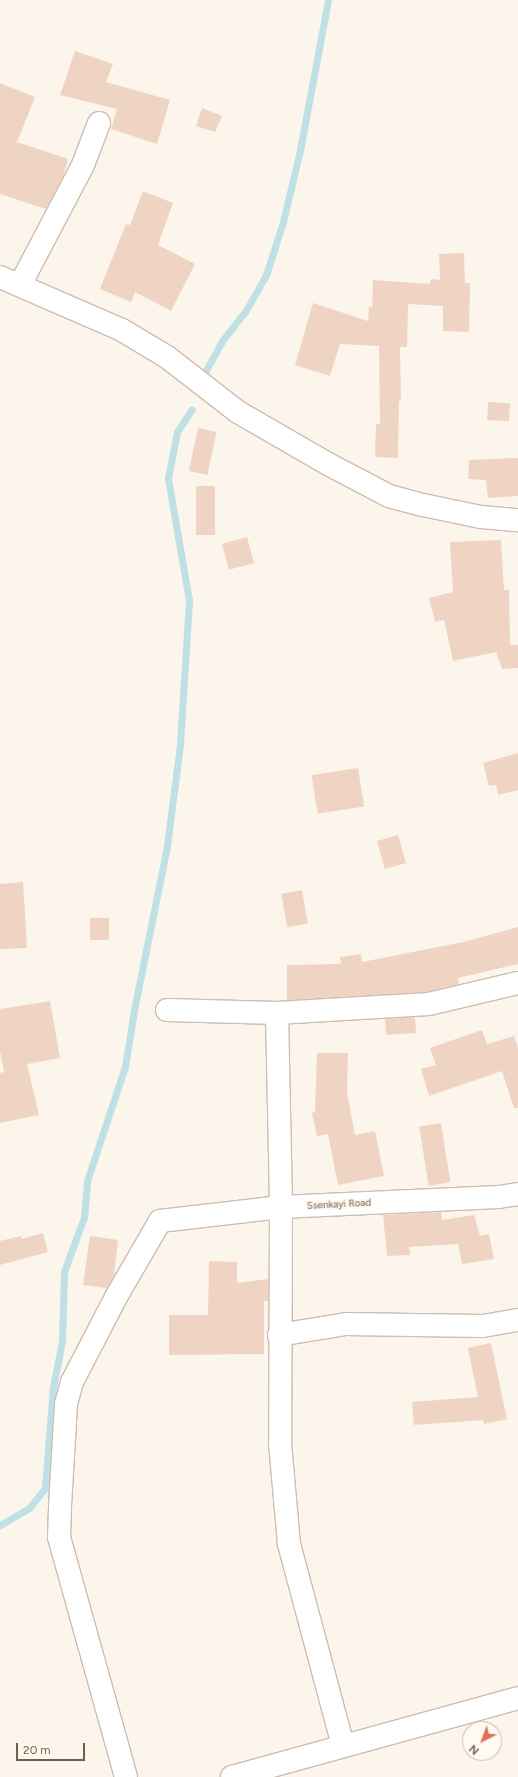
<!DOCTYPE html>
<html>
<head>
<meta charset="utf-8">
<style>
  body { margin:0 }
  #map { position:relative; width:518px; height:1777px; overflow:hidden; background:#fcf5eb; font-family:Figtree,sans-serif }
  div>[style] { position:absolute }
  .stream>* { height:7px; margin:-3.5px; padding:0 3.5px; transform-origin:3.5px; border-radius:3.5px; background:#bfe1e5 }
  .building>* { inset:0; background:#f0d4c3; transform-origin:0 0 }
  .roads { filter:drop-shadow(1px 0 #cebdb0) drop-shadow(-1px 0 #cebdb0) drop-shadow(0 1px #cebdb0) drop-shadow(0 -1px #cebdb0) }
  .minor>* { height:22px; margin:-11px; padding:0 11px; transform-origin:11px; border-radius:11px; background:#fff }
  span { translate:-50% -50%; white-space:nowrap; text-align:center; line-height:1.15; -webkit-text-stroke:4px #fef9f1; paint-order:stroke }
  .street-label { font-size:10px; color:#765c4e }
  .north { position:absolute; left:462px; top:1721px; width:40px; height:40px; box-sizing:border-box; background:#fef9f1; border:1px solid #c8bab0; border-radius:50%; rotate:222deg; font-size:11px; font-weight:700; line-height:16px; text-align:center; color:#765c4e }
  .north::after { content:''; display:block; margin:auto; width:14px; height:18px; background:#e07156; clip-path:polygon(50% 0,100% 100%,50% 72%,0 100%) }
  .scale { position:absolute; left:16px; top:1743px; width:69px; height:18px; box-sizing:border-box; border:2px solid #765c4e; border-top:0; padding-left:5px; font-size:12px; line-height:14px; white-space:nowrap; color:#765c4e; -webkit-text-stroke:3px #fef9f1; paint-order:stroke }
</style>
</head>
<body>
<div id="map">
  <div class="stream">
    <div style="left:205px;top:372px;width:35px;rotate:-61deg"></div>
    <div style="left:222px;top:341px;width:37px;rotate:-52deg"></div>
    <div style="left:245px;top:312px;width:43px;rotate:-60.4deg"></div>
    <div style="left:266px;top:275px;width:56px;rotate:-72.2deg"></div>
    <div style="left:283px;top:222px;width:74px;rotate:-76.7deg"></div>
    <div style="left:300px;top:150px;width:153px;rotate:-79.4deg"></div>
    <div style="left:0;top:1525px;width:34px;rotate:-30deg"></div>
    <div style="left:29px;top:1508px;width:26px;rotate:-51deg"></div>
    <div style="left:45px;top:1488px;width:101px;rotate:-85.5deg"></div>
    <div style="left:53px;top:1387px;width:47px;rotate:-78.9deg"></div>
    <div style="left:62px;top:1341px;width:69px;rotate:-88.3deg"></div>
    <div style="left:64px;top:1272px;width:59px;rotate:-70deg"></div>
    <div style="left:84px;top:1217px;width:36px;rotate:-85deg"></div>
    <div style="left:87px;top:1181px;width:120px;rotate:-71.6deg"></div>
    <div style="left:125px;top:1067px;width:58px;rotate:-81deg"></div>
    <div style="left:134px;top:1010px;width:167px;rotate:-78.6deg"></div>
    <div style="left:167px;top:846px;width:103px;rotate:-82.7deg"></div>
    <div style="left:180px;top:744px;width:144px;rotate:-86.4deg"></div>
    <div style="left:189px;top:600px;width:124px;rotate:-99.8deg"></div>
    <div style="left:168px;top:478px;width:47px;rotate:-78.9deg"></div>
    <div style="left:177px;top:432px;width:27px;rotate:-57deg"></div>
  </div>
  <div class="building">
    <div style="clip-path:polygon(75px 51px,113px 64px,106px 82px,170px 100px,157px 144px,111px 129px,117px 109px,60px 95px)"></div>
    <div style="clip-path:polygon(0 83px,35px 97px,17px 142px,68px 159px,63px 177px,46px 209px,0 194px)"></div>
    <div style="clip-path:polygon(202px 108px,222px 116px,215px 132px,196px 126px)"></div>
    <div style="clip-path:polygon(143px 191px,173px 203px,158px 245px,195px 264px,171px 311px,135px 292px,131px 302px,100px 289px,126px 224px,130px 225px)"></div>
    <div style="clip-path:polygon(464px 253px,465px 283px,470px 283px,469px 332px,443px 331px,443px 306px,408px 304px,407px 347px,400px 347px,401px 401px,399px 401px,398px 458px,375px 457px,376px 424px,380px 424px,379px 346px,340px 344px,330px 376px,295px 365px,313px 303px,368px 321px,369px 307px,372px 307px,373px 280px,430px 284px,431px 279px,440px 280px,439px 254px)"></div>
    <div style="left:488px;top:402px;width:22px;height:18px;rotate:3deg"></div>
    <div style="left:198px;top:428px;width:19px;height:44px;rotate:12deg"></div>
    <div style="clip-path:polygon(518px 458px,518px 496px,488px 498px,486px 480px,468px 479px,469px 460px)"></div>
    <div style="left:215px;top:486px;width:49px;height:19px;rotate:90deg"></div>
    <div style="left:247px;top:537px;width:27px;height:26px;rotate:75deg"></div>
    <div style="clip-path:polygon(501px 540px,504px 590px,509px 590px,510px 645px,518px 645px,518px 668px,502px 669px,496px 652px,453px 661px,444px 620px,435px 622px,429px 598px,453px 592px,450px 542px)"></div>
    <div style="clip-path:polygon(518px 753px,518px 790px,498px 795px,496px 785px,489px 786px,483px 763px)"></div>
    <div style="left:358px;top:768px;width:39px;height:47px;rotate:81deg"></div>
    <div style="left:398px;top:835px;width:29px;height:22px;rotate:74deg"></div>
    <div style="clip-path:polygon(23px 882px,27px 948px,0 949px,0 884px)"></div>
    <div style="left:302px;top:890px;width:34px;height:21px;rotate:80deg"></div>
    <div style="left:90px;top:918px;width:19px;height:22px"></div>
    <div style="clip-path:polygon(518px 927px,518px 964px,458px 978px,459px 984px,427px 992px,287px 1000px,287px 965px,341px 964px,340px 957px,361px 954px,362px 962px,463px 942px)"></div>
    <div style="clip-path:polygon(50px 1001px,60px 1058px,27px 1064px,39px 1115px,0 1123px,0 1073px,4px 1072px,0 1051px,0 1009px)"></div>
    <div style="left:415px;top:1017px;width:16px;height:30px;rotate:86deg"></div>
    <div style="clip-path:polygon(482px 1030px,487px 1044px,514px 1036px,518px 1047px,518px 1108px,514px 1108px,502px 1071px,429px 1096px,421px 1069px,436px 1065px,430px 1048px)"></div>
    <div style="clip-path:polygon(317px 1053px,348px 1053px,347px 1092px,355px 1135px,375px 1131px,384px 1176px,338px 1185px,328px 1134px,317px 1136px,312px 1113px,315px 1112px)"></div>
    <div style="left:441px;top:1123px;width:60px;height:22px;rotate:81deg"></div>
    <div style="clip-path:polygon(441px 1212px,442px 1220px,474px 1215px,480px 1236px,489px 1234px,494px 1259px,462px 1264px,458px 1244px,409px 1247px,410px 1255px,387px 1256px,383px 1215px)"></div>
    <div style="clip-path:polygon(43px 1233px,48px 1252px,0 1265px,0 1241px,21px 1236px,22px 1239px)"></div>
    <div style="clip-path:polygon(90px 1236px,118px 1240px,114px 1275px,107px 1288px,83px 1285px)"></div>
    <div style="clip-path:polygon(209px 1261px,237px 1262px,237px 1283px,268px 1279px,268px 1301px,264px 1301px,264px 1354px,169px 1355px,169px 1315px,208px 1315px)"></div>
    <div style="clip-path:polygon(491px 1343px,507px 1419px,484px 1424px,483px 1420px,414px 1425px,412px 1402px,478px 1397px,468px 1348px)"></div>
  </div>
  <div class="roads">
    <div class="minor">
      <div style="left:0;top:277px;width:133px;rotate:23.5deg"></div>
      <div style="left:122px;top:330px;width:52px;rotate:31deg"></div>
      <div style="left:167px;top:357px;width:90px;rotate:37.8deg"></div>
      <div style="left:238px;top:412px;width:104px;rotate:30deg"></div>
      <div style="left:328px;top:464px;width:69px;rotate:27.7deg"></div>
      <div style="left:389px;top:496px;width:35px;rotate:15deg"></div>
      <div style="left:423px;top:505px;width:59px;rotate:11.7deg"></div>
      <div style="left:481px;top:517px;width:37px;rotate:5deg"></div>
      <div style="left:20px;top:285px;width:136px;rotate:-62.3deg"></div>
      <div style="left:83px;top:165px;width:45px;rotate:-69.1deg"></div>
      <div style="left:167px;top:1010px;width:110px;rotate:1.6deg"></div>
      <div style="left:277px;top:1013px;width:152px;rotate:-3.4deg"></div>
      <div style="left:429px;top:1004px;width:91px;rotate:-13.3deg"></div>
      <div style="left:277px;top:1013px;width:194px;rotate:88.8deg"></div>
      <div style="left:281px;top:1207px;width:236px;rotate:90.2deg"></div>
      <div style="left:280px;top:1443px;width:101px;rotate:84.9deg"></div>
      <div style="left:289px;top:1544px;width:208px;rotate:75deg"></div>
      <div style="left:279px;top:1335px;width:68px;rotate:-9.3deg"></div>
      <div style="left:346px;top:1324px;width:137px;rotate:0.8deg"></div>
      <div style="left:483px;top:1326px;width:36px;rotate:-10deg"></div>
      <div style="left:126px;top:1777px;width:249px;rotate:-105.6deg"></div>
      <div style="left:59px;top:1537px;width:31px;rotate:-88deg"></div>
      <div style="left:60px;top:1506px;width:102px;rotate:-86.6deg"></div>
      <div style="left:66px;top:1404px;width:23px;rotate:-75deg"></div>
      <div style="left:72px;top:1382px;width:96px;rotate:-62.6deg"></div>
      <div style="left:116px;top:1297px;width:88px;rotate:-59.9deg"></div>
      <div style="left:160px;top:1221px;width:122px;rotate:-6.6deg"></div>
      <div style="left:281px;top:1207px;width:218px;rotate:-2.6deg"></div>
      <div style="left:499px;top:1197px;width:19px;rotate:-9deg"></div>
      <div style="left:232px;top:1777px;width:297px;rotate:-15.4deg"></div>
    </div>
  </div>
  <div class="street-label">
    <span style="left:339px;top:1204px;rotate:-3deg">Ssenkayi Road</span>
  </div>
  <div class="north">N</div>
  <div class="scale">20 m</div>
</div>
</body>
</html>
